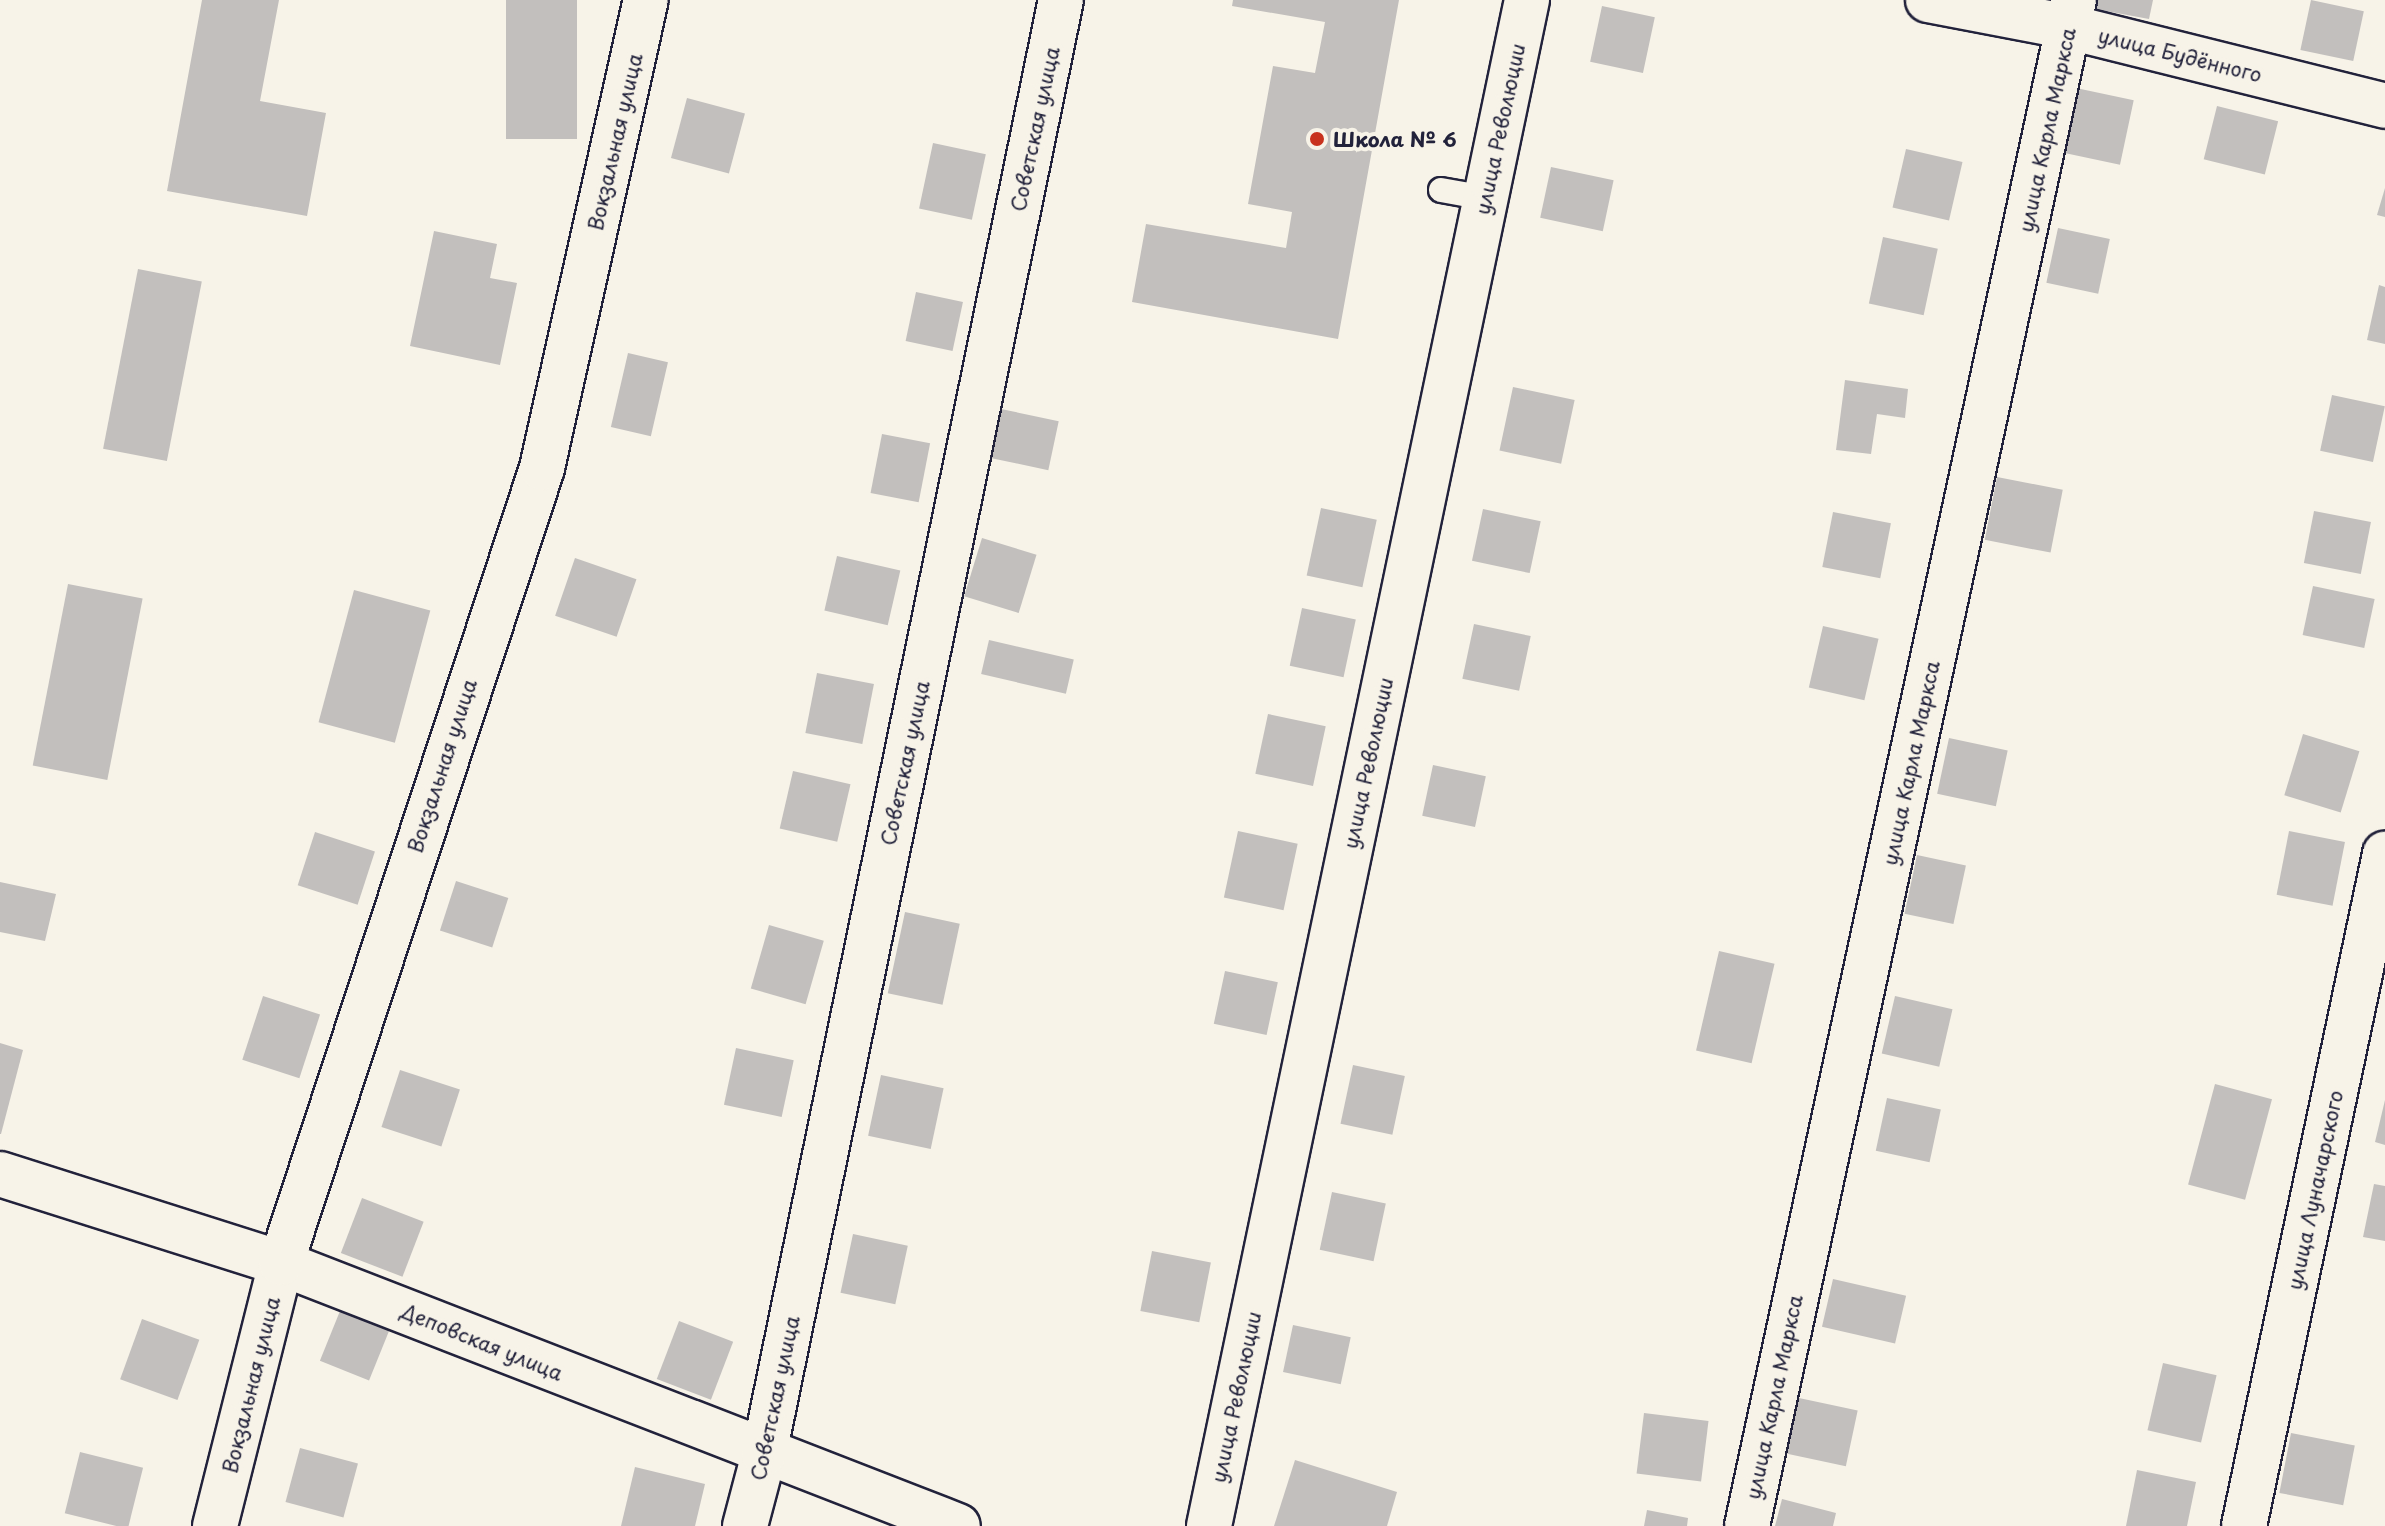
<!DOCTYPE html>
<html>
<head>
<meta charset="utf-8">
<style>
  body { margin:0 }
  #map { position:relative; width:2385px; height:1526px; overflow:hidden; background:#f7f3e8; font-family:"Playpen Sans",sans-serif }
  div>[style] { position:absolute }
  .building>* { inset:0; background:#c2bfbd; transform-origin:0 0 }
  .roads { filter:drop-shadow(2px 0 #22223b) drop-shadow(-2px 0 #22223b) drop-shadow(0 2px #22223b) drop-shadow(0 -2px #22223b) }
  .lane>* { height:24px; margin:-12px; padding:0 12px; transform-origin:12px; border-radius:12px; background:#f7f3e8 }
  .street>* { height:44px; margin:-22px; padding:0 22px; transform-origin:22px; border-radius:22px; background:#f7f3e8 }
  .secondary>* { height:44px; margin:-22px; padding:0 22px; transform-origin:22px; border-radius:22px; background:#f7f3e8 }
  .dots>* { width:22px; height:22px; translate:-50% -50%; box-sizing:border-box; border:4px solid #f7f3e8; border-radius:50% }
  span { translate:-50% -50%; white-space:nowrap; text-align:center; line-height:1.15; -webkit-text-stroke:8px #f7f3e8; paint-order:stroke }
  .street-label { font-size:20px; color:#22223b }
  .poi-label { font-size:20px; color:#22223b; font-weight:700 }
  .left { translate:0 -50%; text-align:left }
</style>
</head>
<body>
<div id="map">
  <div class="building">
    <div style="clip-path:polygon(202px 0,279px 0,260px 101px,326px 113px,307px 216px,167px 191px)"></div>
    <div style="left:506px;top:0;width:71px;height:139px"></div>
    <div style="clip-path:polygon(1233px 0,1399px 0,1338px 339px,1132px 302px,1146px 224px,1286px 248px,1292px 212px,1248px 204px,1273px 66px,1315px 73px,1325px 22px,1232px 6px)"></div>
    <div style="clip-path:polygon(2097px 0,2153px 0,2149px 19px,2095px 9px)"></div>
    <div style="left:2311px;top:0;width:54px;height:51px;rotate:12deg"></div>
    <div style="left:1602px;top:6px;width:54px;height:57px;rotate:12deg"></div>
    <div style="left:2076px;top:88px;width:59px;height:66px;rotate:12deg"></div>
    <div style="left:687px;top:98px;width:60px;height:62px;rotate:15deg"></div>
    <div style="left:2217px;top:106px;width:63px;height:55px;rotate:14deg"></div>
    <div style="left:933px;top:143px;width:54px;height:67px;rotate:12deg"></div>
    <div style="left:1906px;top:149px;width:58px;height:60px;rotate:13deg"></div>
    <div style="left:1551px;top:167px;width:64px;height:52px;rotate:12deg"></div>
    <div style="clip-path:polygon(2385px 188px,2385px 217px,2377px 215px)"></div>
    <div style="left:2058px;top:228px;width:53px;height:56px;rotate:12deg"></div>
    <div style="clip-path:polygon(434px 231px,497px 244px,490px 278px,517px 283px,500px 365px,410px 346px)"></div>
    <div style="left:1883px;top:237px;width:56px;height:68px;rotate:12deg"></div>
    <div style="left:138px;top:269px;width:65px;height:183px;rotate:11deg"></div>
    <div style="clip-path:polygon(2379px 285px,2385px 287px,2385px 344px,2367px 340px)"></div>
    <div style="left:916px;top:292px;width:48px;height:50px;rotate:12deg"></div>
    <div style="left:628px;top:353px;width:41px;height:76px;rotate:13deg"></div>
    <div style="clip-path:polygon(1845px 380px,1908px 389px,1905px 418px,1877px 414px,1871px 454px,1836px 450px)"></div>
    <div style="left:1513px;top:387px;width:63px;height:65px;rotate:12deg"></div>
    <div style="left:2332px;top:395px;width:54px;height:57px;rotate:12deg"></div>
    <div style="left:1001px;top:409px;width:59px;height:50px;rotate:12deg"></div>
    <div style="left:882px;top:434px;width:49px;height:60px;rotate:11deg"></div>
    <div style="left:1997px;top:477px;width:67px;height:64px;rotate:11deg"></div>
    <div style="left:1321px;top:508px;width:57px;height:69px;rotate:12deg"></div>
    <div style="left:1483px;top:509px;width:59px;height:53px;rotate:12deg"></div>
    <div style="left:2314px;top:511px;width:58px;height:53px;rotate:11deg"></div>
    <div style="left:1833px;top:512px;width:59px;height:56px;rotate:11deg"></div>
    <div style="left:982px;top:538px;width:57px;height:61px;rotate:17deg"></div>
    <div style="left:837px;top:556px;width:65px;height:56px;rotate:13deg"></div>
    <div style="left:575px;top:558px;width:65px;height:61px;rotate:19deg"></div>
    <div style="left:68px;top:584px;width:76px;height:185px;rotate:11deg"></div>
    <div style="left:2313px;top:586px;width:63px;height:50px;rotate:12deg"></div>
    <div style="left:354px;top:590px;width:79px;height:137px;rotate:15deg"></div>
    <div style="left:1302px;top:608px;width:55px;height:59px;rotate:12deg"></div>
    <div style="left:1474px;top:624px;width:58px;height:56px;rotate:12deg"></div>
    <div style="left:1823px;top:626px;width:57px;height:63px;rotate:13deg"></div>
    <div style="left:989px;top:640px;width:87px;height:35px;rotate:13deg"></div>
    <div style="left:817px;top:673px;width:58px;height:61px;rotate:11deg"></div>
    <div style="left:1268px;top:714px;width:59px;height:61px;rotate:12deg"></div>
    <div style="left:2303px;top:734px;width:59px;height:64px;rotate:17deg"></div>
    <div style="left:1949px;top:738px;width:60px;height:57px;rotate:12deg"></div>
    <div style="left:1433px;top:765px;width:54px;height:52px;rotate:12deg"></div>
    <div style="left:793px;top:771px;width:59px;height:59px;rotate:13deg"></div>
    <div style="left:1238px;top:831px;width:61px;height:68px;rotate:12deg"></div>
    <div style="left:2289px;top:831px;width:57px;height:65px;rotate:11deg"></div>
    <div style="left:315px;top:832px;width:63px;height:56px;rotate:18deg"></div>
    <div style="left:1917px;top:855px;width:50px;height:60px;rotate:12deg"></div>
    <div style="left:456px;top:881px;width:55px;height:52px;rotate:18deg"></div>
    <div style="clip-path:polygon(0 882px,56px 894px,45px 941px,0 932px)"></div>
    <div style="left:905px;top:912px;width:56px;height:83px;rotate:12deg"></div>
    <div style="left:769px;top:925px;width:57px;height:66px;rotate:16deg"></div>
    <div style="left:1719px;top:951px;width:57px;height:102px;rotate:13deg"></div>
    <div style="left:1225px;top:971px;width:54px;height:54px;rotate:12deg"></div>
    <div style="left:263px;top:996px;width:60px;height:67px;rotate:18deg"></div>
    <div style="left:1895px;top:996px;width:59px;height:59px;rotate:13deg"></div>
    <div style="clip-path:polygon(0 1043px,23px 1050px,1px 1134px,0 1134px)"></div>
    <div style="left:736px;top:1048px;width:59px;height:58px;rotate:12deg"></div>
    <div style="left:1353px;top:1065px;width:53px;height:60px;rotate:12deg"></div>
    <div style="left:400px;top:1070px;width:63px;height:60px;rotate:18deg"></div>
    <div style="left:881px;top:1075px;width:64px;height:62px;rotate:12deg"></div>
    <div style="left:2215px;top:1084px;width:59px;height:104px;rotate:15deg"></div>
    <div style="left:1887px;top:1098px;width:55px;height:54px;rotate:12deg"></div>
    <div style="clip-path:polygon(2385px 1100px,2385px 1145px,2375px 1142px)"></div>
    <div style="clip-path:polygon(2374px 1184px,2385px 1186px,2385px 1241px,2363px 1237px)"></div>
    <div style="left:1332px;top:1192px;width:55px;height:59px;rotate:12deg"></div>
    <div style="left:362px;top:1198px;width:66px;height:59px;rotate:21deg"></div>
    <div style="left:853px;top:1234px;width:56px;height:60px;rotate:12deg"></div>
    <div style="left:1152px;top:1251px;width:60px;height:61px;rotate:11deg"></div>
    <div style="left:1833px;top:1279px;width:75px;height:49px;rotate:13deg"></div>
    <div style="left:342px;top:1306px;width:53px;height:59px;rotate:22deg"></div>
    <div style="left:142px;top:1319px;width:61px;height:64px;rotate:20deg"></div>
    <div style="left:679px;top:1321px;width:58px;height:62px;rotate:21deg"></div>
    <div style="left:1293px;top:1325px;width:59px;height:48px;rotate:12deg"></div>
    <div style="left:2163px;top:1363px;width:55px;height:69px;rotate:13deg"></div>
    <div style="left:1799px;top:1398px;width:60px;height:57px;rotate:12deg"></div>
    <div style="left:1644px;top:1413px;width:65px;height:61px;rotate:7deg"></div>
    <div style="left:2291px;top:1433px;width:65px;height:61px;rotate:11deg"></div>
    <div style="left:300px;top:1448px;width:60px;height:56px;rotate:15deg"></div>
    <div style="left:80px;top:1452px;width:65px;height:63px;rotate:14deg"></div>
    <div style="clip-path:polygon(1295px 1460px,1397px 1492px,1387px 1526px,1274px 1526px)"></div>
    <div style="clip-path:polygon(635px 1467px,705px 1484px,695px 1526px,621px 1526px)"></div>
    <div style="clip-path:polygon(2137px 1470px,2196px 1482px,2187px 1526px,2126px 1526px)"></div>
    <div style="clip-path:polygon(1782px 1499px,1836px 1513px,1833px 1526px,1775px 1526px)"></div>
    <div style="clip-path:polygon(1647px 1510px,1688px 1518px,1687px 1526px,1644px 1526px)"></div>
  </div>
  <div class="roads">
    <div class="lane">
      <div style="left:1441px;top:190px;width:46px;rotate:10.1deg"></div>
    </div>
    <div class="street">
      <div style="left:1928px;top:0;width:144px;rotate:10.8deg"></div>
      <div style="left:2069px;top:27px;width:326px;rotate:14deg"></div>
      <div style="left:0;top:1174px;width:295px;rotate:17.6deg"></div>
      <div style="left:281px;top:1263px;width:726px;rotate:21.23deg"></div>
      <div style="left:215px;top:1526px;width:271px;rotate:-75.9deg"></div>
      <div style="left:281px;top:1263px;width:837px;rotate:-71.82deg"></div>
      <div style="left:542px;top:468px;width:479px;rotate:-77.5deg"></div>
      <div style="left:745px;top:1526px;width:74px;rotate:-75.2deg"></div>
      <div style="left:764px;top:1454px;width:1484px;rotate:-78.46deg"></div>
      <div style="left:1747px;top:1526px;width:1561px;rotate:-77.91deg"></div>
      <div style="left:2244px;top:1526px;width:687px;rotate:-78.15deg"></div>
    </div>
    <div class="secondary">
      <div style="left:1209px;top:1526px;width:1559px;rotate:-78.23deg"></div>
    </div>
  </div>
  <div class="dots">
    <div style="left:1317px;top:139px;background:#c8321e"></div>
  </div>
  <div class="street-label">
    <span style="left:2180px;top:55px;rotate:14deg">улица Будённого</span>
    <span style="left:1035px;top:129px;rotate:-78deg">Советская улица</span>
    <span style="left:1500px;top:129px;rotate:-78deg">улица Революции</span>
    <span style="left:2047px;top:130px;rotate:-78deg">улица Карла Маркса</span>
    <span style="left:615px;top:142px;rotate:-77deg">Вокзальная улица</span>
    <span style="left:905px;top:763px;rotate:-78deg">Советская улица</span>
    <span style="left:1368px;top:763px;rotate:-78deg">улица Революции</span>
    <span style="left:1911px;top:763px;rotate:-78deg">улица Карла Маркса</span>
    <span style="left:442px;top:766px;rotate:-72deg">Вокзальная улица</span>
    <span style="left:2315px;top:1190px;rotate:-78deg">улица Луначарского</span>
    <span style="left:482px;top:1342px;rotate:22deg">Деповская улица</span>
    <span style="left:251px;top:1385px;rotate:-76deg">Вокзальная улица</span>
    <span style="left:1236px;top:1397px;rotate:-78deg">улица Революции</span>
    <span style="left:1774px;top:1397px;rotate:-78deg">улица Карла Маркса</span>
    <span style="left:775px;top:1398px;rotate:-78deg">Советская улица</span>
  </div>
  <div class="poi-label">
    <span class="left" style="left:1333px;top:139px">Школа № 6</span>
  </div>
</div>
</body>
</html>
